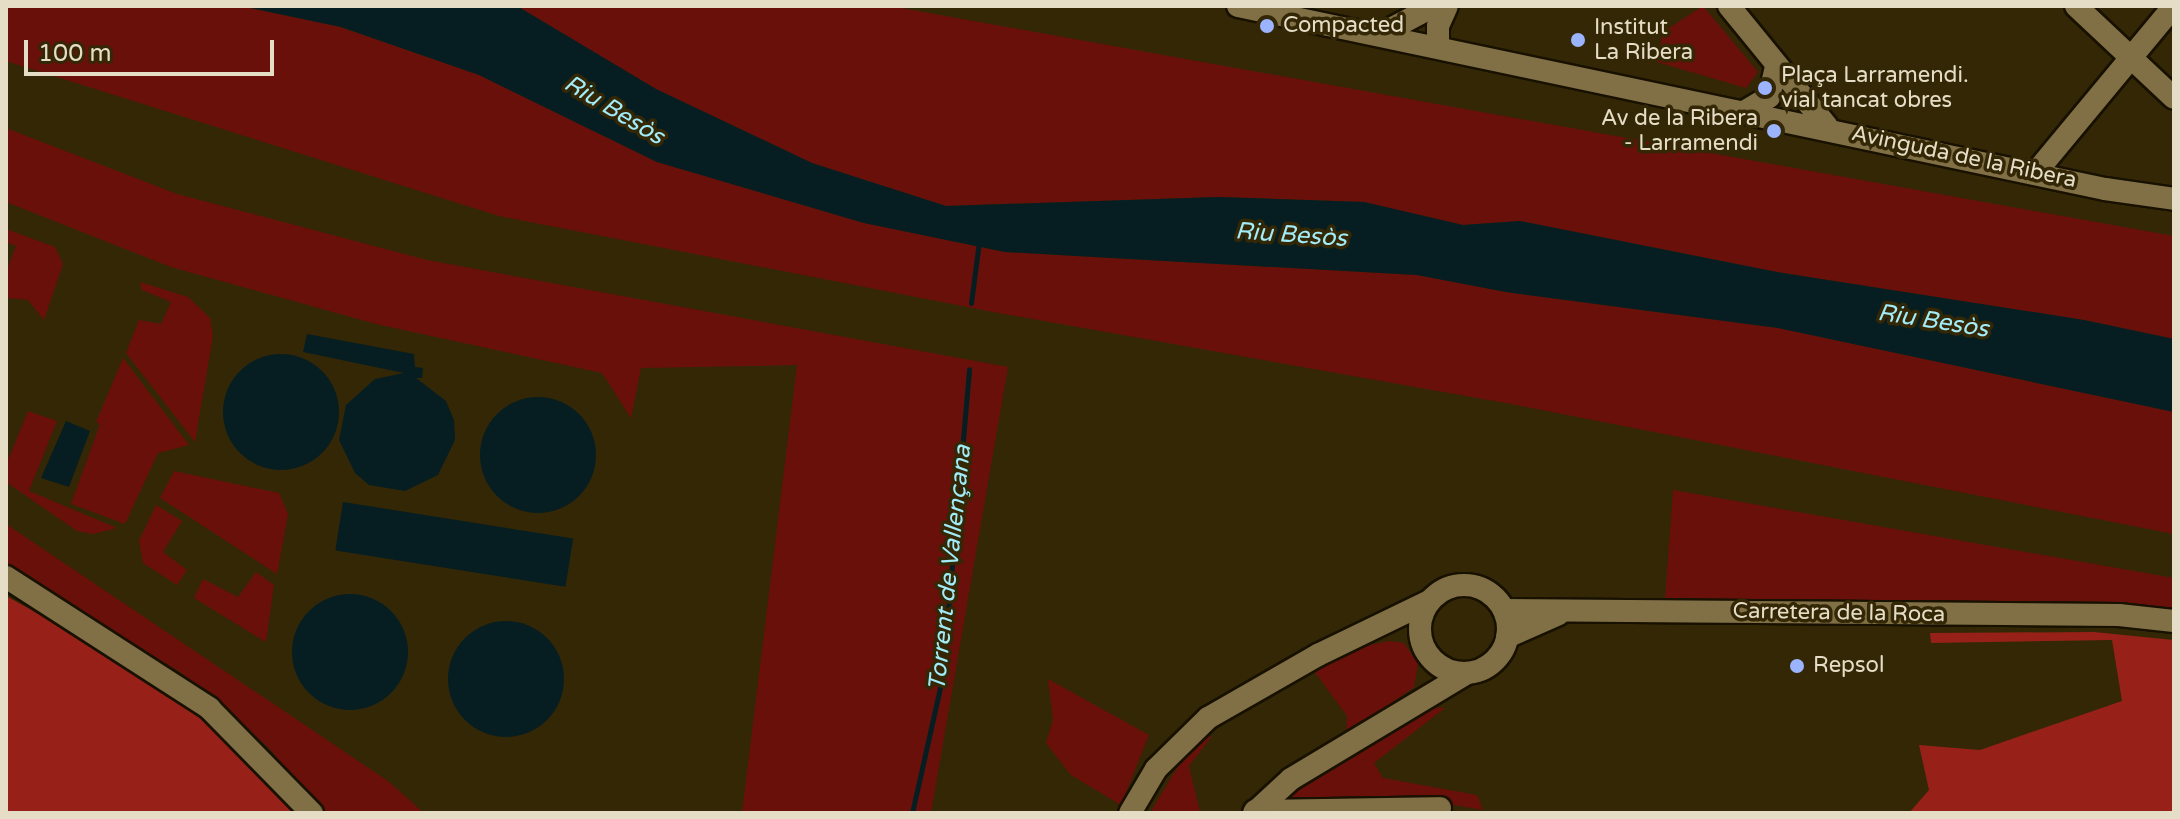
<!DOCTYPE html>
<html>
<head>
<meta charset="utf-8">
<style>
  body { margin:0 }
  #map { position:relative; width:2180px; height:819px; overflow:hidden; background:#332706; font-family:"Varela Round",sans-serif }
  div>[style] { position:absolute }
  .green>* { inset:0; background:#6a100a }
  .forest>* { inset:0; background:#972118 }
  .water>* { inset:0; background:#061e22; transform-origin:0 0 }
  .round { border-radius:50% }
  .stream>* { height:5px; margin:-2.5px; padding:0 2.5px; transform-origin:2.5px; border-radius:2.5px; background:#061e22 }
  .roads { filter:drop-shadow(2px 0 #181100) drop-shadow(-2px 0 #181100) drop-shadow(0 2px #181100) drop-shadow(0 -2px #181100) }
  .minor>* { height:22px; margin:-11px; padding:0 11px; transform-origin:11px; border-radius:11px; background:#817045 }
  .minor>.ring { margin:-11px; padding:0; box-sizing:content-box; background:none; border:22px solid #817045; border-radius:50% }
  .dots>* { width:22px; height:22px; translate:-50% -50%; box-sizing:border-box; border:4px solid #332706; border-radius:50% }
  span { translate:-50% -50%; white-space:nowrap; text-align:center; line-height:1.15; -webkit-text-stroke:7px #332706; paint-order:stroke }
  .poi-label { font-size:22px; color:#e6ddc6 }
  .left { translate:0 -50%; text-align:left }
  .right { translate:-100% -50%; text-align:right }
  .street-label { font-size:22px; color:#e6ddc6 }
  .water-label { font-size:24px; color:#a2ebf8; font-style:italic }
  .frame { position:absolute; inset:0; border:8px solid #e6ddc6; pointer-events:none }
  .scale { position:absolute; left:24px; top:40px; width:250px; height:36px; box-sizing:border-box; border:4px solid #e6ddc6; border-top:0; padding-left:10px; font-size:24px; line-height:28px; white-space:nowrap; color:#e6ddc6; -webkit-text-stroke:6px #332706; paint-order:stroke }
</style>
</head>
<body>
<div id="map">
  <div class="green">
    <div style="clip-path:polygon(6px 6px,241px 6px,340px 27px,479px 75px,657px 162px,864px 223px,1005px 252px,1417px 275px,1506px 292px,1778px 328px,2174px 412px,2174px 534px,1511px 404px,993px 312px,499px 216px,6px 61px)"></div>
    <div style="clip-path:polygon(517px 6px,890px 6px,2174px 236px,2174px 339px,2084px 320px,1777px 272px,1520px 221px,1463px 225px,1364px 202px,1218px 197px,946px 206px,812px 163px,656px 89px)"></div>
    <div style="clip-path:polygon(1703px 6px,1758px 72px,1746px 88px,1657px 62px,1663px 32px)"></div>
    <div style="clip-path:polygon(6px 128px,177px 194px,427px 260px,1008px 367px,931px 813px,742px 813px,797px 365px,641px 368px,631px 418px,602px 373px,376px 324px,171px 267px,6px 202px)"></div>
    <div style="clip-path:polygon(6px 229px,55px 247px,63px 264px,44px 320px,28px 300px,8px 298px,6px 293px,6px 272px,16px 246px,6px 242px)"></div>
    <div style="clip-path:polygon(140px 282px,188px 297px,210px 318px,213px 336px,195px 442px,126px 353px,139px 320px,161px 324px,171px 302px,142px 290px)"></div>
    <div style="clip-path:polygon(123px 358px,189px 445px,158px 453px,125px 524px,71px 504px,100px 424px,96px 422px)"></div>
    <div style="clip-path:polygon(28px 411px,57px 421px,29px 491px,117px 528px,93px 534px,77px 531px,6px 482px,6px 465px)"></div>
    <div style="clip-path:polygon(174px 471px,279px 493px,288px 514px,277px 574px,160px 498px)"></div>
    <div style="clip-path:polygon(1673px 490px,2174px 578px,2174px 612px,2121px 604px,1665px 600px)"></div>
    <div style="clip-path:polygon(156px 505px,182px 521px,163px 552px,187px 570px,177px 585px,143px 563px,139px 541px)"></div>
    <div style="clip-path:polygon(6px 524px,388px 781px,424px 813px,324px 813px,267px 746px,180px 672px,6px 567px)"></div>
    <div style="clip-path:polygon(256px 572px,274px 585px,266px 642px,194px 598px,203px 579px,238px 597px)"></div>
    <div style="clip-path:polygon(1389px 641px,1404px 643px,1418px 663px,1414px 687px,1346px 736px,1347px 716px,1314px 671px,1356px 648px)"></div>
    <div style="clip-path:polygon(1048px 679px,1149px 735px,1121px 805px,1071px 775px,1046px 743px,1053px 720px)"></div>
    <div style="clip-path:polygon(1429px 707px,1445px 708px,1374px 763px,1383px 778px,1477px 795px,1483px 810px,1431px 801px,1285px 798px)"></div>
    <div style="clip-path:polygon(1212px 736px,1189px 766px,1200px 812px,1208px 813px,1150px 813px,1195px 738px)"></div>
  </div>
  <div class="forest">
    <div style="clip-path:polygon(6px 596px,92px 643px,206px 721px,294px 813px,6px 813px)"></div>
    <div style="clip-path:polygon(2094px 632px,2174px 640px,2174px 813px,1909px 813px,1929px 790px,1919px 745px,1980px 750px,2122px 701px,2112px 640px,1931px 643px,1930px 633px)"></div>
  </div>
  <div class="water">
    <div style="clip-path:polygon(241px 6px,517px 6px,656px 89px,812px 163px,946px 206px,1218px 197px,1364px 202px,1463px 225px,1520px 221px,1777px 272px,2084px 320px,2174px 339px,2174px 412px,1778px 328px,1506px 292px,1417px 275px,1005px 252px,864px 223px,657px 162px,479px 75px,341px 27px)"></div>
    <div style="clip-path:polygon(307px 334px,414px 354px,415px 367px,423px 368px,422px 378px,416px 378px,446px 401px,454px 420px,455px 440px,438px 475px,405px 491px,369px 485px,355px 473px,339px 440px,346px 405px,375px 379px,404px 373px,303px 352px)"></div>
    <div class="round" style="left:223px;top:354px;width:116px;height:116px"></div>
    <div class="round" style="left:480px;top:397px;width:116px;height:116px"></div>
    <div style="clip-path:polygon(66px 421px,90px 431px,69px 487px,41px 478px)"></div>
    <div style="left:343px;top:502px;width:233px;height:49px;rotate:9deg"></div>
    <div class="round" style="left:292px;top:594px;width:116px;height:116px"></div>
    <div class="round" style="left:448px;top:621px;width:116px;height:116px"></div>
  </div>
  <div class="stream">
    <div style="left:971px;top:303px;width:63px;rotate:-82.6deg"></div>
    <div style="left:912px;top:813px;width:137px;rotate:-77.4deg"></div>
    <div style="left:942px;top:679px;width:311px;rotate:-85deg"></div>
  </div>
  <div class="roads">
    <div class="minor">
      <div style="left:1238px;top:6px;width:886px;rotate:11.92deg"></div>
      <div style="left:2105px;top:189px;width:70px;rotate:8.2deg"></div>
      <div style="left:1729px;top:6px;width:155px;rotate:50.8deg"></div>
      <div style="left:2076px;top:6px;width:134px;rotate:43.2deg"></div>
      <div style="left:1383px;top:33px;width:58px;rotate:-27.9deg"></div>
      <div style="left:1438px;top:47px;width:21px;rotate:-90deg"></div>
      <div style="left:1438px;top:26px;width:22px;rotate:-66deg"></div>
      <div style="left:1744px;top:112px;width:29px;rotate:-31deg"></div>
      <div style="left:1769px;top:97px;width:31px;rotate:-77deg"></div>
      <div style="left:2037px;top:171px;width:214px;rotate:-50.3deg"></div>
      <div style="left:6px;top:577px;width:242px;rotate:32.8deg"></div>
      <div style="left:209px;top:708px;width:147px;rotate:45.6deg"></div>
      <div class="ring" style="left:1420px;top:585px;width:66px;height:66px"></div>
      <div style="left:1504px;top:610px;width:615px;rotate:0.47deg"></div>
      <div style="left:2119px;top:615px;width:55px;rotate:6.2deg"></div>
      <div style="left:1507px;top:637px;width:57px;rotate:-23.9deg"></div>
      <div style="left:1255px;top:811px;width:185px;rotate:-0.9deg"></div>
      <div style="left:1130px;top:813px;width:51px;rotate:-59.4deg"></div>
      <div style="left:1156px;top:769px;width:73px;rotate:-44.4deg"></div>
      <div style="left:1208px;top:718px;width:127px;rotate:-29.8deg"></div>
      <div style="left:1318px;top:655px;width:123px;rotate:-25.9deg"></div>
      <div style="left:1254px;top:813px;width:50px;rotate:-42.6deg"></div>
      <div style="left:1291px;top:779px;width:204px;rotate:-31deg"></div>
    </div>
  </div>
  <div class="dots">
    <div style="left:1267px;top:26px;background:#9bb4fd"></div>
    <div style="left:1578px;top:40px;background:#9bb4fd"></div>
    <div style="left:1765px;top:88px;background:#9bb4fd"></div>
    <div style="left:1774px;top:131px;background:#9bb4fd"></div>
    <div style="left:1797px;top:666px;background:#9bb4fd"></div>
  </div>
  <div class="poi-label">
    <span class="left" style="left:1283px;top:26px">Compacted</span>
    <span class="left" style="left:1594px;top:40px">Institut<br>La Ribera</span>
    <span class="left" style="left:1781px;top:88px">Plaça Larramendi.<br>vial tancat obres</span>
    <span class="right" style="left:1758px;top:131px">Av de la Ribera<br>- Larramendi</span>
    <span class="left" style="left:1813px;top:666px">Repsol</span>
  </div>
  <div class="street-label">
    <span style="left:1964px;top:157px;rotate:12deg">Avinguda de la Ribera</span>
    <span style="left:1839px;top:613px;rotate:1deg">Carretera de la Roca</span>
  </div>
  <div class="water-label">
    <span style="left:614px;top:110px;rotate:31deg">Riu Besòs</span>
    <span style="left:1291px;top:235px;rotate:4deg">Riu Besòs</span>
    <span style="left:1933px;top:321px;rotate:9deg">Riu Besòs</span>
    <span style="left:950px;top:568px;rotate:-84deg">Torrent de Vallençana</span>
  </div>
  <div class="frame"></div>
  <div class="scale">100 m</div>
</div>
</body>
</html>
